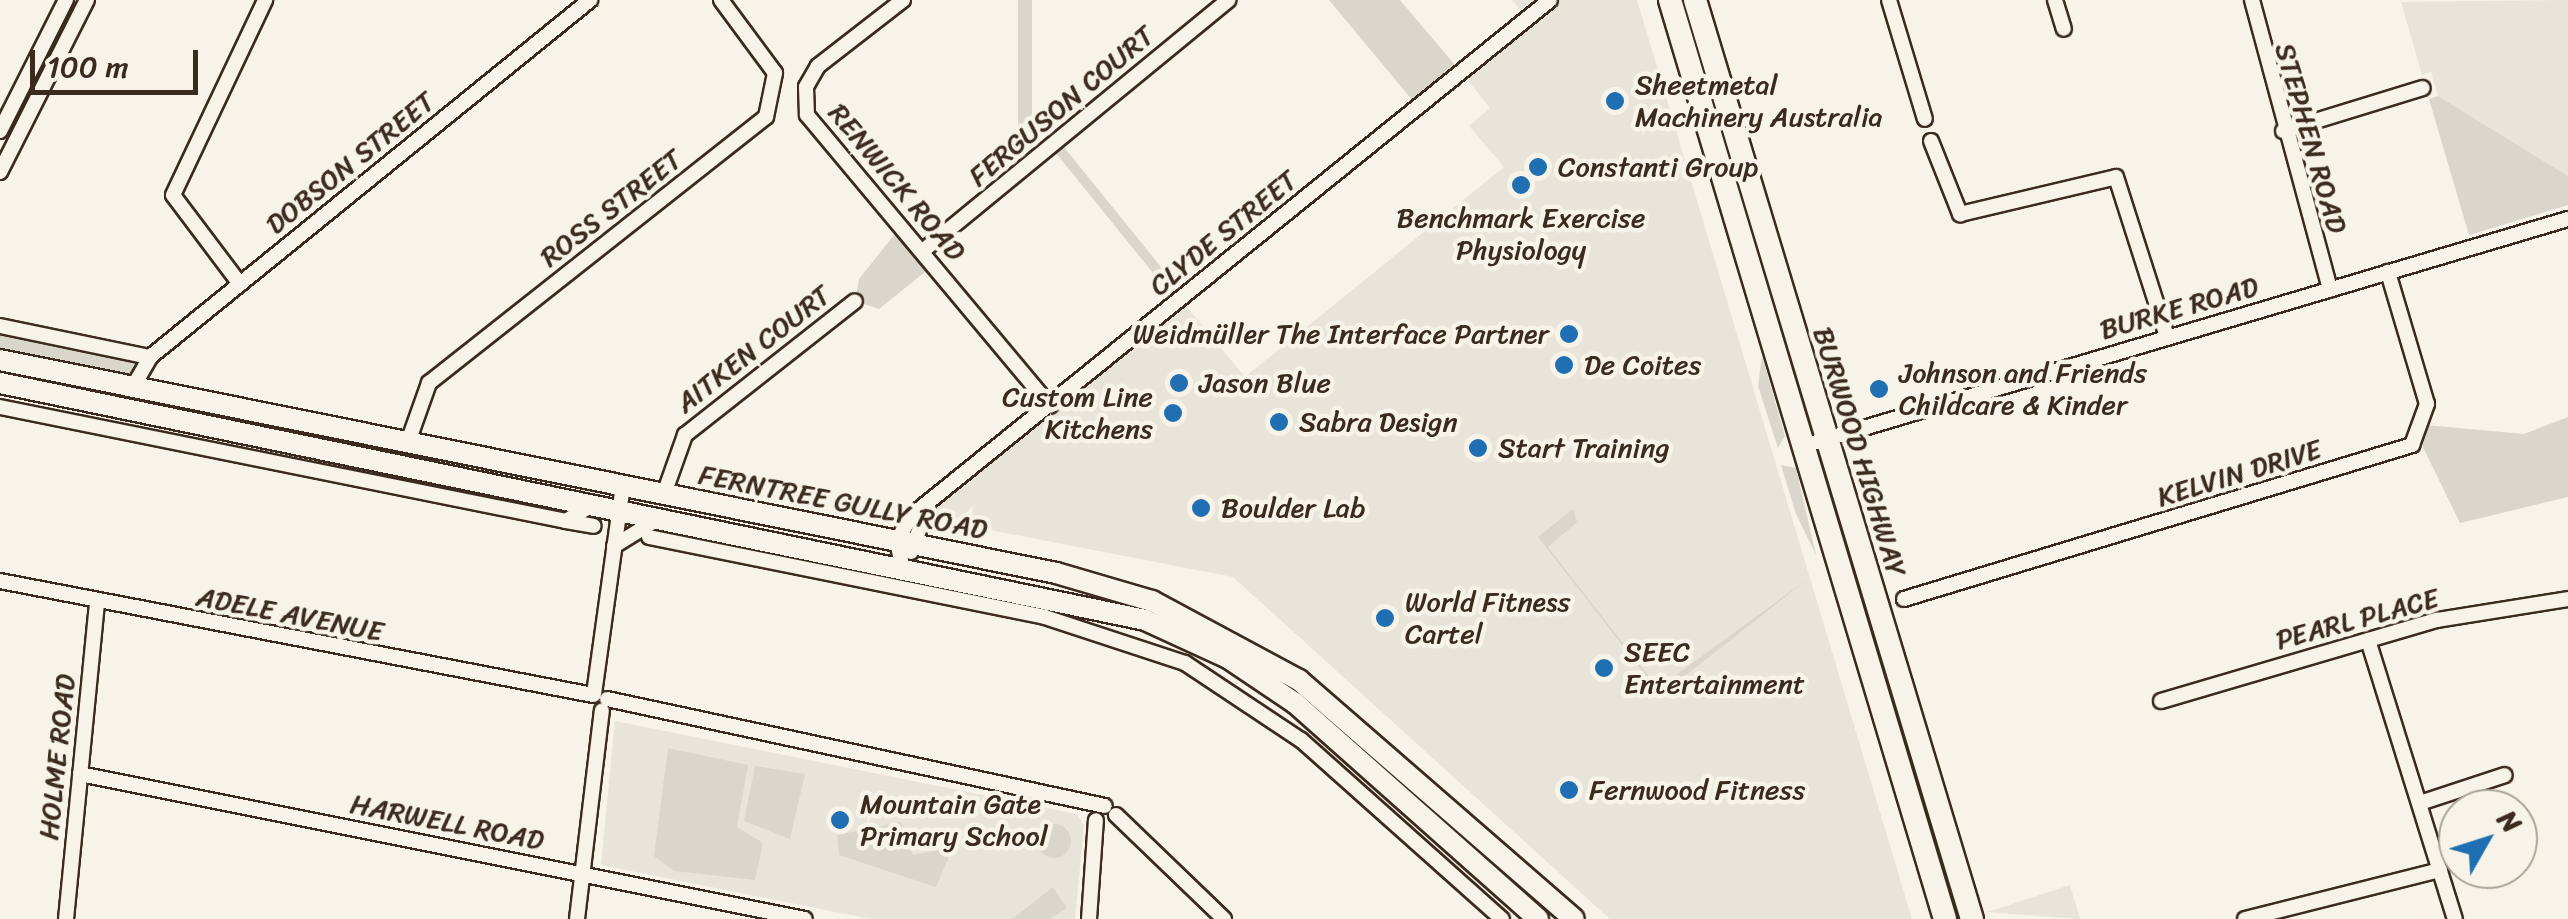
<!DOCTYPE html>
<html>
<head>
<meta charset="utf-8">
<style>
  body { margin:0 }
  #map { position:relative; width:2568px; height:919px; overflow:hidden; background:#f7f3e8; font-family:Sriracha,sans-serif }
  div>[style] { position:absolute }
  .built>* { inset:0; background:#e9e4d9 }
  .green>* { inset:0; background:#dbd6cb; transform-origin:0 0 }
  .round { border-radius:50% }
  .roads { filter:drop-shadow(2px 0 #3b2a1e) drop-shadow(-2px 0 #3b2a1e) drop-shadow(0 2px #3b2a1e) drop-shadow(0 -2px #3b2a1e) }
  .minor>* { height:14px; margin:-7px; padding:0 7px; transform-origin:7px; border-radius:7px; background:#f7f3e8 }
  .primary>* { height:20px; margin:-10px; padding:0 10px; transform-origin:10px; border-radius:10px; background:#f7f3e8 }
  .trunk>* { height:22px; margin:-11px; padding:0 11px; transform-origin:11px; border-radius:11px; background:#f7f3e8 }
  .dots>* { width:28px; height:28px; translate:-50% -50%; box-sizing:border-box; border:5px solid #f7f3e8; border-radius:50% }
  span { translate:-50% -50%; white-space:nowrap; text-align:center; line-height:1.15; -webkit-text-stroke:9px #f7f3e8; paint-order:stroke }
  .poi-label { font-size:28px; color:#3b2a1e }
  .left { translate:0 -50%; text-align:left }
  .right { translate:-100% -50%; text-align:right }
  .street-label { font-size:28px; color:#3b2a1e }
  .north { position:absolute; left:2438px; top:789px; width:100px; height:100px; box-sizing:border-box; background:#f7f3e8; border:2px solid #aca397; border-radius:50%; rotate:51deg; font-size:28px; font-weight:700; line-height:40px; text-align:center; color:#3b2a1e }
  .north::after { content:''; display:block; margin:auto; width:35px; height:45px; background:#1f6fb2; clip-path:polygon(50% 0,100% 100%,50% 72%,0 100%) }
  .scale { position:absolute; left:30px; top:50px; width:168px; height:45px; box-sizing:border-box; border:5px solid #3b2a1e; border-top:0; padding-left:12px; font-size:30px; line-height:35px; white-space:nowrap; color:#3b2a1e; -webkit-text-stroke:8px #f7f3e8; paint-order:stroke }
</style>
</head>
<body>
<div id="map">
  <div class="built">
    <div style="clip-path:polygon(1512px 0,1637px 0,1912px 919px,1610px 919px,1233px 577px,923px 517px,1181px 300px,1245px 377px,1504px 167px,1469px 126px,1490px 108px,1461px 72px,1527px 18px)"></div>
    <div style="clip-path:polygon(2568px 0,2568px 176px,2438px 96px,2431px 72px,2422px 75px,2401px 2px)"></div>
    <div style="clip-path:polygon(615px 721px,1077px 814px,1084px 825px,1075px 919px,870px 919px,601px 865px)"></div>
    <div style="clip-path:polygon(2070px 885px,2080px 919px,1986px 912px,1997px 909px)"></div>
  </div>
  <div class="green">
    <div style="left:1018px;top:0;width:14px;height:135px"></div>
    <div style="clip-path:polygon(1329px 0,1400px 0,1461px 72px,1418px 107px)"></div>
    <div style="clip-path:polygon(2438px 96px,2568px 176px,2568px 205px,2469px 235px,2429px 99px)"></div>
    <div style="left:1059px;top:141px;width:200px;height:10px;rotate:51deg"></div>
    <div style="clip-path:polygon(902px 225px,935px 264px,879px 309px,855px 301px,859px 279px)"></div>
    <div style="left:0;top:326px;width:153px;height:34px;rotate:12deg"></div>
    <div style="clip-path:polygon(1762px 356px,1785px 436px,1778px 448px,1758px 386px)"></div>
    <div style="clip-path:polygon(2568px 417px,2568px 497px,2460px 523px,2419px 439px,2426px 425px,2524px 434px)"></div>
    <div style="clip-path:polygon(1781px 465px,1796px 468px,1816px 555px,1796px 514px)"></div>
    <div style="clip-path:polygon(1573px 509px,1577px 522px,1548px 547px,1658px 688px,1809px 578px,1661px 695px,1538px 537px)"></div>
    <div style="clip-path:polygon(668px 748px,748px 765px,737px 827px,763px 843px,755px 880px,674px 871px,654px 856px)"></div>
    <div style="clip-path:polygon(755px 766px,805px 774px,790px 839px,744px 821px)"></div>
    <div style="clip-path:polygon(901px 822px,913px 855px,953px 847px,936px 887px,839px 855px,837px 835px)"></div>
    <div class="round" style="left:1037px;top:824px;width:34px;height:34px"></div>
    <div style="clip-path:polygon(1053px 887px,1067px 908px,1050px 919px,1012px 919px)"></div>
  </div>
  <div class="roads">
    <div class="minor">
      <div style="left:903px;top:0;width:108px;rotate:142.2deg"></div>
      <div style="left:818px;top:66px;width:24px;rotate:120deg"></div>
      <div style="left:806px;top:87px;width:28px;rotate:88deg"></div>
      <div style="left:807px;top:115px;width:379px;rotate:50.1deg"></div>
      <div style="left:1889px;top:0;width:124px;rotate:73.2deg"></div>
      <div style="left:2055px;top:0;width:30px;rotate:73deg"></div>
      <div style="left:2252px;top:0;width:300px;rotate:74.9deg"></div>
      <div style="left:0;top:131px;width:147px;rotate:-63.3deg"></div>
      <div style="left:2283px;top:131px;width:146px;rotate:-17.1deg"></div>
      <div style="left:1931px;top:141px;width:79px;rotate:68.3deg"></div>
      <div style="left:1960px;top:214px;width:160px;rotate:-13.3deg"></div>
      <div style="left:2116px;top:177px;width:168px;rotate:72.3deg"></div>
      <div style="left:0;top:172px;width:193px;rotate:-63.2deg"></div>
      <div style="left:924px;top:250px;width:394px;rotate:-39.4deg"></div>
      <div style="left:240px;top:284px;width:111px;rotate:-127deg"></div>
      <div style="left:173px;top:195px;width:216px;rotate:-64.7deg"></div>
      <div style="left:0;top:326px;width:153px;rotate:11.7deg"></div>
      <div style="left:133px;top:387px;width:34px;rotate:-60deg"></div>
      <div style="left:150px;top:357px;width:567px;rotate:-39.05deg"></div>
      <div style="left:0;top:407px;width:577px;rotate:11.39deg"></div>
      <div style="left:566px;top:521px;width:34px;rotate:-32deg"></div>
      <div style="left:408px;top:442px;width:63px;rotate:-70.4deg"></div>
      <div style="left:429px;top:383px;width:429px;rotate:-38.3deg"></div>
      <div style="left:766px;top:117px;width:45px;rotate:-78.4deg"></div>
      <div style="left:775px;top:73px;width:91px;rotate:-126.5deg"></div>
      <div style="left:1803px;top:446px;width:798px;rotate:-16.53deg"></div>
      <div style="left:664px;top:494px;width:63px;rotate:-70.4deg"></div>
      <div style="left:685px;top:435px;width:216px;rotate:-38.2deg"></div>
      <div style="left:566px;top:521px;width:28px;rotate:10deg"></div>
      <div style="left:649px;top:537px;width:404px;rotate:11.4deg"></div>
      <div style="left:1045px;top:617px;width:147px;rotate:18.2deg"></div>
      <div style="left:1185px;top:663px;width:139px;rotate:33.6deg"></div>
      <div style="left:1301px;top:740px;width:269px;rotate:41.7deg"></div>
      <div style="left:614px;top:546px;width:55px;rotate:-31.7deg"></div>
      <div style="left:911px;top:552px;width:49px;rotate:-69.7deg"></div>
      <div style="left:902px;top:565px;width:25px;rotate:-102deg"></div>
      <div style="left:897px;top:541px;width:29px;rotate:-61deg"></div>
      <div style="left:911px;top:516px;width:821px;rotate:-38.92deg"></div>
      <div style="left:0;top:581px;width:604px;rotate:10.88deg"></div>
      <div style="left:1904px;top:599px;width:531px;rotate:-16.86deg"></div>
      <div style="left:2412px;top:445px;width:44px;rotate:-69.9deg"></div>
      <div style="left:2427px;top:404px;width:138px;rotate:-106.5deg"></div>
      <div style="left:2368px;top:640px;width:292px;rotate:72.7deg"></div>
      <div style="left:594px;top:694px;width:210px;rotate:-82.1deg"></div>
      <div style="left:607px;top:699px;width:509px;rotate:12.13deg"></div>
      <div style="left:2161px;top:701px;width:288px;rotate:-16.4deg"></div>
      <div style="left:2437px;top:620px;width:133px;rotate:-9.1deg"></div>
      <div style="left:80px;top:774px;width:739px;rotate:11.31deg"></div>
      <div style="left:2420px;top:803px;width:89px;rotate:-18.2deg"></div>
      <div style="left:1116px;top:815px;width:150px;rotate:43.9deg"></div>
      <div style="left:66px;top:919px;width:320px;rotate:-84.4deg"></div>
      <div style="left:577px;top:919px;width:210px;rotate:-83.2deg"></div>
      <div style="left:1089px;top:919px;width:99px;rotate:-86deg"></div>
      <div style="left:2245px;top:919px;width:201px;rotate:-14.1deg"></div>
    </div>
    <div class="primary">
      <div style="left:0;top:360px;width:1077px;rotate:11.4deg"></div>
      <div style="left:1056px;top:573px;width:100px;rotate:16.3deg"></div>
      <div style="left:1152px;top:601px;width:167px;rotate:28.3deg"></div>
      <div style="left:1299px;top:680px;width:364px;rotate:41deg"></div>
      <div style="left:0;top:383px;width:1169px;rotate:11.69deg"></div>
      <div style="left:1145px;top:620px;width:91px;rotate:24.6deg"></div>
      <div style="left:1228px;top:658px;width:81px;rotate:33.9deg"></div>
      <div style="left:1295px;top:703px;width:325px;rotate:41.6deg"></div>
    </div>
    <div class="trunk">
      <div style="left:1670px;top:0;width:959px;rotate:73.34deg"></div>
      <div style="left:1695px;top:0;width:960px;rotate:73.23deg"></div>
    </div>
  </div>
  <div class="dots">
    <div style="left:1615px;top:101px;background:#1f6fb2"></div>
    <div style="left:1538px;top:167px;background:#1f6fb2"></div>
    <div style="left:1521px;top:185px;background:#1f6fb2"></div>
    <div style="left:1569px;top:334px;background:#1f6fb2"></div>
    <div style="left:1564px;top:365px;background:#1f6fb2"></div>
    <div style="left:1179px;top:383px;background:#1f6fb2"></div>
    <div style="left:1879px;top:389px;background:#1f6fb2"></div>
    <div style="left:1173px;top:413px;background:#1f6fb2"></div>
    <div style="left:1279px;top:422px;background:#1f6fb2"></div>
    <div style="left:1478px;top:448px;background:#1f6fb2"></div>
    <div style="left:1201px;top:508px;background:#1f6fb2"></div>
    <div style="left:1385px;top:618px;background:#1f6fb2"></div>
    <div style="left:1604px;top:668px;background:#1f6fb2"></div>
    <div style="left:1569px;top:790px;background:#1f6fb2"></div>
    <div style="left:840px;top:820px;background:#1f6fb2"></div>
  </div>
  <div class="poi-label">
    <span class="left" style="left:1635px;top:101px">Sheetmetal<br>Machinery Australia</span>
    <span class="left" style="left:1558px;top:167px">Constanti Group</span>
    <span style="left:1521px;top:234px">Benchmark Exercise<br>Physiology</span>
    <span class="right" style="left:1549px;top:334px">Weidmüller The Interface Partner</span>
    <span class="left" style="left:1584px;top:365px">De Coites</span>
    <span class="left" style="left:1899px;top:389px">Johnson and Friends<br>Childcare &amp; Kinder</span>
    <span class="left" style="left:1199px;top:383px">Jason Blue</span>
    <span class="right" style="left:1153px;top:413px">Custom Line<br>Kitchens</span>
    <span class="left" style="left:1299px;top:422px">Sabra Design</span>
    <span class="left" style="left:1498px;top:448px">Start Training</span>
    <span class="left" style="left:1221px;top:508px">Boulder Lab</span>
    <span class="left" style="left:1405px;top:618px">World Fitness<br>Cartel</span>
    <span class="left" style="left:1624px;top:668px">SEEC<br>Entertainment</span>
    <span class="left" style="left:1589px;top:790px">Fernwood Fitness</span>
    <span class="left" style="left:860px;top:820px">Mountain Gate<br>Primary School</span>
  </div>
  <div class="street-label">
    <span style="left:1061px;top:106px;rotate:-40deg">FERGUSON COURT</span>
    <span style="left:2311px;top:138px;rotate:74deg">STEPHEN ROAD</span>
    <span style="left:350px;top:163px;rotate:-39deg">DOBSON STREET</span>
    <span style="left:897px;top:182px;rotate:50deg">RENWICK ROAD</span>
    <span style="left:611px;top:208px;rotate:-38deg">ROSS STREET</span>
    <span style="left:1223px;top:233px;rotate:-39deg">CLYDE STREET</span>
    <span style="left:2179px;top:308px;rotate:-16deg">BURKE ROAD</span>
    <span style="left:753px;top:349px;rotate:-38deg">AITKEN COURT</span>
    <span style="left:1860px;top:452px;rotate:73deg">BURWOOD HIGHWAY</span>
    <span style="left:2239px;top:473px;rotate:-17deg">KELVIN DRIVE</span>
    <span style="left:843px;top:502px;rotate:11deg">FERNTREE GULLY ROAD</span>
    <span style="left:290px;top:614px;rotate:11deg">ADELE AVENUE</span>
    <span style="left:2357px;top:619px;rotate:-15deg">PEARL PLACE</span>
    <span style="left:57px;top:757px;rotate:-84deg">HOLME ROAD</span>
    <span style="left:447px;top:822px;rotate:11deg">HARWELL ROAD</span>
  </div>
  <div class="north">N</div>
  <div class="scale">100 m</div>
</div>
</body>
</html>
